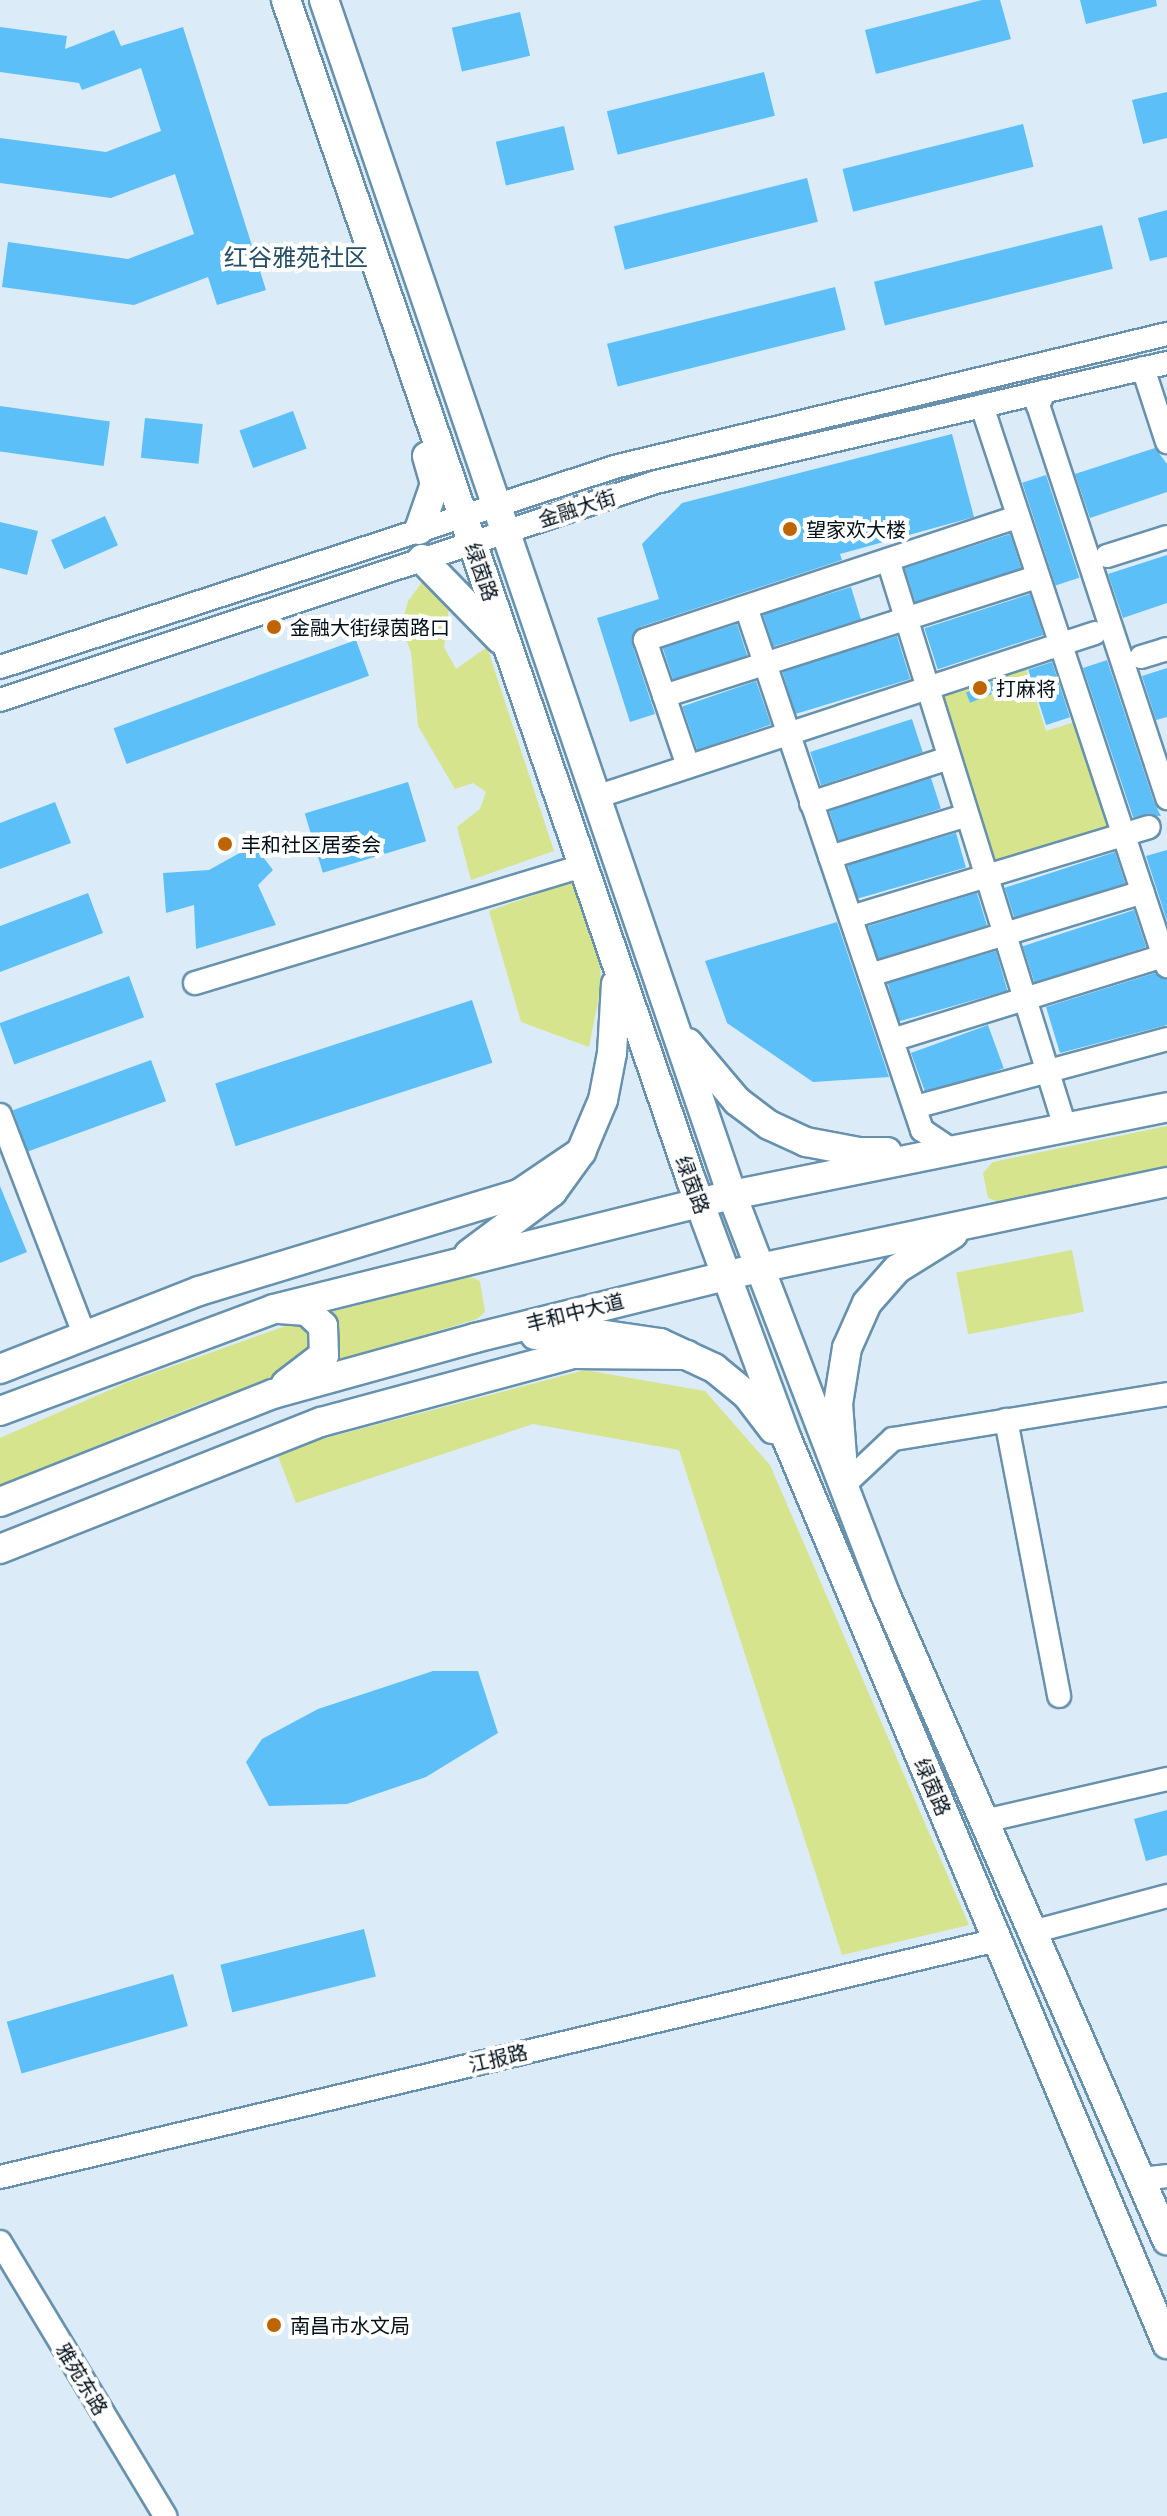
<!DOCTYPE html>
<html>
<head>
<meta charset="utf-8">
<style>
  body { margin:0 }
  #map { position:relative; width:1167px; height:2516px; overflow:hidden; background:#dbecf8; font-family:"IBM Plex Serif","Noto Sans SC",serif }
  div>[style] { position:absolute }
  .green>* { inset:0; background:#d5e48d; transform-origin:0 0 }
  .building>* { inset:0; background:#5cbff7; transform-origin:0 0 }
  .roads { filter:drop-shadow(2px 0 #6791ac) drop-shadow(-2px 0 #6791ac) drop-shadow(0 2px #6791ac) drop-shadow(0 -2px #6791ac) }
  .minor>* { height:22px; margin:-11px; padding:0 11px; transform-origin:11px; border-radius:11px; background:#fff }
  .major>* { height:28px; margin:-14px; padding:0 14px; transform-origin:14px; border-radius:14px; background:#fff }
  .dots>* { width:22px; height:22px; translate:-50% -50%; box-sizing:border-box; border:4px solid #fff; border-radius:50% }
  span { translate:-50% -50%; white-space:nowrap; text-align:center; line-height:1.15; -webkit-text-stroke:8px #fff; paint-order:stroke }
  .street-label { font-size:20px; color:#010f19 }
  .poi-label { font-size:20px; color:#010f19 }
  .left { translate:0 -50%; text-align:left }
  .quarter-label { font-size:24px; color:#254e66 }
</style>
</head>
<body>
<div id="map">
  <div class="green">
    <div style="clip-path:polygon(423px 581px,450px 601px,444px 647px,456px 669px,487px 647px,554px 851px,471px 880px,457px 827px,480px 809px,486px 792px,473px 783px,455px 789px,418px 726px,411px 652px,401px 627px,408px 601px)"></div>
    <div style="clip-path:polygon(1024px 662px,1046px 731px,1081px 720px,1116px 831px,989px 870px,933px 691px)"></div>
    <div style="clip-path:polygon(574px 881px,600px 956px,601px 986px,589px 1047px,521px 1022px,489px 911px)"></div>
    <div style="clip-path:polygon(1167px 1126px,1167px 1168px,1001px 1203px,988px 1198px,983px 1173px,993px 1162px)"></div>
    <div style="left:1072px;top:1250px;width:63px;height:118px;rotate:79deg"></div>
    <div style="clip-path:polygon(470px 1277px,480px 1281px,485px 1312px,477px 1319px,205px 1402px,0 1485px,0 1438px,128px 1382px,311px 1317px)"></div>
    <div style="clip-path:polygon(585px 1370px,705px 1391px,770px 1465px,969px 1925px,842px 1955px,679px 1450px,533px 1424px,296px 1503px,276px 1451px)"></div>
  </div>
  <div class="building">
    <div style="clip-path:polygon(982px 0,1000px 0,1011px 39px,876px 74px,865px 30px)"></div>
    <div style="clip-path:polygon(1080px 0,1156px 0,1157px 6px,1086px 24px)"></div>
    <div style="left:520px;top:12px;width:45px;height:70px;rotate:77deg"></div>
    <div style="clip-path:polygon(0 27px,67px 36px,65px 49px,114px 30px,121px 46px,183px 27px,266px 290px,217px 305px,208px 277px,134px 305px,2px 287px,8px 242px,128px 259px,194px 234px,175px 174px,111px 198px,0 183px,0 138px,106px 152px,161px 131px,141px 68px,82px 90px,79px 83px,0 72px)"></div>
    <div style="left:764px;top:72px;width:45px;height:162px;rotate:76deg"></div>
    <div style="clip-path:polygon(1167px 92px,1167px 138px,1143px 144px,1132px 100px)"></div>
    <div style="left:1023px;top:124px;width:44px;height:186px;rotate:76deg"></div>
    <div style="left:564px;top:126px;width:45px;height:70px;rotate:77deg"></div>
    <div style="left:807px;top:178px;width:45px;height:199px;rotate:76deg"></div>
    <div style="clip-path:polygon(1167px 210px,1167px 257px,1150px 261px,1138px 218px)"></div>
    <div style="left:1102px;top:225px;width:45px;height:235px;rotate:76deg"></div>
    <div style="left:835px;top:287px;width:44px;height:235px;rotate:76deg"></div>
    <div style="left:0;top:406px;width:111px;height:45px;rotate:8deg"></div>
    <div style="left:293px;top:411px;width:40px;height:57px;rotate:70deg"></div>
    <div style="left:145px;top:418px;width:58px;height:40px;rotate:6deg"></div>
    <div style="clip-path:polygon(952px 434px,974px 517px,840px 554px,842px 560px,640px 627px,632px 644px,655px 714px,630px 722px,597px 618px,659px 599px,642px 544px,682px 503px)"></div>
    <div style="clip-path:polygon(1155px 448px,1167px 464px,1167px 492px,1090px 518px,1075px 474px)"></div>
    <div style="left:1046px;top:475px;width:108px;height:25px;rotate:72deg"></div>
    <div style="left:105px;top:516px;width:32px;height:59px;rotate:66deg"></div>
    <div style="clip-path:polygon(0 522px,38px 531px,27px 575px,0 568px)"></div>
    <div style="left:1010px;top:534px;width:36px;height:111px;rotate:72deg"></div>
    <div style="clip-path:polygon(1167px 555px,1167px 603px,1123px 618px,1108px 574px)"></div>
    <div style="left:851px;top:587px;width:34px;height:92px;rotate:73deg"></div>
    <div style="left:1030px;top:594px;width:43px;height:111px;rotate:72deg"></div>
    <div style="left:737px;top:624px;width:33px;height:78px;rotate:72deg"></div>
    <div style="left:897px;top:636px;width:45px;height:120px;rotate:73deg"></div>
    <div style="left:356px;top:640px;width:38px;height:258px;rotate:70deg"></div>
    <div style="clip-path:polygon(1107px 660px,1154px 802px,1161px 816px,1133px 817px,1083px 668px)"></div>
    <div style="left:1052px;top:662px;width:58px;height:25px;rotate:72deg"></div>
    <div style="clip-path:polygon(1167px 668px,1167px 717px,1156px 720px,1142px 676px)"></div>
    <div style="left:756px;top:681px;width:46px;height:78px;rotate:71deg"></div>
    <div style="left:992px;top:682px;width:11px;height:28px;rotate:68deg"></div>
    <div style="left:912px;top:719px;width:35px;height:107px;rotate:72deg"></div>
    <div style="left:931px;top:778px;width:32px;height:107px;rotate:72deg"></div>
    <div style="left:408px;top:782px;width:62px;height:108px;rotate:73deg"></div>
    <div style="clip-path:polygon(55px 802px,71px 843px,0 869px,0 823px)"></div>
    <div style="left:956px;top:833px;width:36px;height:113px;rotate:74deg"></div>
    <div style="clip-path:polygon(254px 845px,273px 870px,258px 885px,276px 925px,196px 949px,194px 905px,166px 913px,163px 873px,209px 870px)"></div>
    <div style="clip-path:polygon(1167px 850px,1167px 921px,1146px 856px)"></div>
    <div style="left:1115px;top:852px;width:33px;height:116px;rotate:72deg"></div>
    <div style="clip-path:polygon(88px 893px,103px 933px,0 972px,0 926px)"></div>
    <div style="left:977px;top:893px;width:34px;height:114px;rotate:73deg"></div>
    <div style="left:1134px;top:910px;width:39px;height:117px;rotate:72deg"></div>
    <div style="clip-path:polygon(837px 922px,889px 1077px,813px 1082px,727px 1023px,705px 961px)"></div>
    <div style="left:996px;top:951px;width:41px;height:113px;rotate:74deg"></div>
    <div style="clip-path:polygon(1155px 973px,1167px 980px,1167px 1025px,1060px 1053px,1046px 1007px)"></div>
    <div style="left:129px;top:976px;width:44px;height:138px;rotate:70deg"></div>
    <div style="left:472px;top:1000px;width:66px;height:270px;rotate:72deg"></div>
    <div style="left:988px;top:1025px;width:46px;height:82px;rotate:70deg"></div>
    <div style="left:151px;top:1060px;width:44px;height:147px;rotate:70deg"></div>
    <div style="clip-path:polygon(0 1186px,27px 1252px,0 1263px)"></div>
    <div style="clip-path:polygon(433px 1671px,478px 1671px,498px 1733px,426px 1777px,347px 1804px,269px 1806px,246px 1762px,262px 1739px,318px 1709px)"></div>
    <div style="clip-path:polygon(1167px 1810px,1167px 1855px,1146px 1861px,1134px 1819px)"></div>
    <div style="left:364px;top:1929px;width:49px;height:148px;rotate:76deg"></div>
    <div style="left:173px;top:1974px;width:54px;height:173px;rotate:74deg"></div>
  </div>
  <div class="roads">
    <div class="minor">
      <div style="left:1143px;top:368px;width:78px;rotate:72deg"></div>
      <div style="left:1045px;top:391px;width:16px;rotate:117deg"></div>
      <div style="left:1038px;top:405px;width:414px;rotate:71.8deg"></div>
      <div style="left:982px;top:406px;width:590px;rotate:71.72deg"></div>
      <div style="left:1107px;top:556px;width:63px;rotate:-17.6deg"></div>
      <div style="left:888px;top:560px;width:594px;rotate:72.66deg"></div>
      <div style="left:746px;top:607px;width:552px;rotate:71.4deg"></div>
      <div style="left:922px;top:1130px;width:36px;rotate:34deg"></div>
      <div style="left:1141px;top:657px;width:27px;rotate:-17deg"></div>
      <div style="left:0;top:667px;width:650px;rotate:-18.02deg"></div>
      <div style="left:618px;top:466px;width:565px;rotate:-13.52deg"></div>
      <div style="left:664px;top:696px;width:392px;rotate:-17.7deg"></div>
      <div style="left:0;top:700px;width:691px;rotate:-18.38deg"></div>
      <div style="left:656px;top:482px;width:525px;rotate:-13.11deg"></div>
      <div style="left:688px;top:766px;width:133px;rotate:-108.8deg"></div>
      <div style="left:645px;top:640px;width:393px;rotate:-18.3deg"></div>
      <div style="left:596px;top:797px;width:525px;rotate:-18.19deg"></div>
      <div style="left:811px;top:803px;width:145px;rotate:-18.1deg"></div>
      <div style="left:830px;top:857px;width:143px;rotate:-17deg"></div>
      <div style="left:851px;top:917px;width:311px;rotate:-16.8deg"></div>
      <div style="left:870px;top:975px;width:285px;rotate:-16.9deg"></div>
      <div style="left:195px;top:983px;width:405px;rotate:-16.8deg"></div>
      <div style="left:892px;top:1040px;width:285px;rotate:-17.2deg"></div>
      <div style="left:915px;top:1107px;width:261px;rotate:-15.1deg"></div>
      <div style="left:0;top:1115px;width:235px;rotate:69deg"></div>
      <div style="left:1006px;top:1420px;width:281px;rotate:79.1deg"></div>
      <div style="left:844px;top:1485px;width:67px;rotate:-43.2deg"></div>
      <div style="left:893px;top:1439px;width:278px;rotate:-9.3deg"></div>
      <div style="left:984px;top:1821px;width:188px;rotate:-12.9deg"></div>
      <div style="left:1032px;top:1932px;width:140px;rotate:-14.9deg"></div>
      <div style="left:0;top:2177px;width:1025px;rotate:-13.37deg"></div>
      <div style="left:1140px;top:2179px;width:27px;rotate:-6deg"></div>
      <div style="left:0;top:2242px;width:320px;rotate:58.9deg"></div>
    </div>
    <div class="major">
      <div style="left:286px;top:0;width:1248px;rotate:71.06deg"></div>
      <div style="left:691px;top:1180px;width:274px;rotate:69.7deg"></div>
      <div style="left:786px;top:1437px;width:984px;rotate:67.21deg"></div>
      <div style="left:324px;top:0;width:1263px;rotate:71.15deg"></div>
      <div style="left:732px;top:1195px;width:430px;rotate:69deg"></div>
      <div style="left:886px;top:1596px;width:703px;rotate:66.43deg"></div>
      <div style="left:419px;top:530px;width:49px;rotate:-70.8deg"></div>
      <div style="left:435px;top:484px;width:29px;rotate:-106deg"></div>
      <div style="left:422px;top:559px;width:112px;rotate:45.7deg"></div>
      <div style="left:688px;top:1043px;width:76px;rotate:49.8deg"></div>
      <div style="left:737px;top:1101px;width:40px;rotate:37deg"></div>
      <div style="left:769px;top:1125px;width:41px;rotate:24.7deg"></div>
      <div style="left:806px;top:1142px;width:54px;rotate:10.7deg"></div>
      <div style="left:859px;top:1152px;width:28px"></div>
      <div style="left:469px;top:1254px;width:104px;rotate:-36.8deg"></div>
      <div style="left:552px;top:1192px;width:49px;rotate:-54.1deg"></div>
      <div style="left:581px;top:1152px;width:56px;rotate:-67.1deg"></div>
      <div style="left:603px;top:1100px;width:48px;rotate:-79.2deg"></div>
      <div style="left:612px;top:1053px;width:69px;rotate:-86.7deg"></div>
      <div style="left:279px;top:1309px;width:28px;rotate:4deg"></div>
      <div style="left:307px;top:1311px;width:22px;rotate:43deg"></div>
      <div style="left:323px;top:1326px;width:29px;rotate:88deg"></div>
      <div style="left:324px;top:1355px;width:48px;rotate:142.7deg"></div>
      <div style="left:535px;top:1335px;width:57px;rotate:-2deg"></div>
      <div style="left:592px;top:1333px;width:69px;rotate:8.4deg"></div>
      <div style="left:660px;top:1343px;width:60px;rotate:24.8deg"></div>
      <div style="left:714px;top:1368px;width:43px;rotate:39.3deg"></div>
      <div style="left:747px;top:1395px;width:43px;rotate:52.6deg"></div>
      <div style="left:0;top:1369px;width:214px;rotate:-21.4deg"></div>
      <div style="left:199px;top:1291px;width:334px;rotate:-16.9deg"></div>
      <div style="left:519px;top:1194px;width:75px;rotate:-34.1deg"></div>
      <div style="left:0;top:1411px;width:292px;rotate:-20.4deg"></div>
      <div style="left:274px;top:1309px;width:472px;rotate:-14deg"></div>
      <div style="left:732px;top:1195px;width:444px;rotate:-11.4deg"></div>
      <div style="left:842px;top:1457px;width:53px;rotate:-94.3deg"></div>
      <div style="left:838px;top:1404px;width:57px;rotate:-80.9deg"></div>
      <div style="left:847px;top:1348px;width:49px;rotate:-66deg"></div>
      <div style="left:867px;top:1303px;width:45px;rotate:-48.6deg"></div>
      <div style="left:897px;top:1269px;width:66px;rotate:-32deg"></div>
      <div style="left:0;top:1502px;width:294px;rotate:-21.6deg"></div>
      <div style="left:273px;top:1394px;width:210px;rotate:-15.5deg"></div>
      <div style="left:475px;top:1338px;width:283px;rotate:-13.9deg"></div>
      <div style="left:750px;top:1270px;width:426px;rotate:-11.9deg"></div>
      <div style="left:0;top:1549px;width:345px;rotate:-21.6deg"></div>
      <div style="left:321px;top:1422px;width:261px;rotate:-15.1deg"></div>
      <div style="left:573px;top:1354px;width:114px;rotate:0.5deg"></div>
    </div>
  </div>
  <div class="dots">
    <div style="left:790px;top:529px;background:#be6403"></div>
    <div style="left:274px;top:627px;background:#be6403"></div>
    <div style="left:980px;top:688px;background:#be6403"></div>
    <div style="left:225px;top:844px;background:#be6403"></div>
    <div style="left:274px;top:2325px;background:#be6403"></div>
  </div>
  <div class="street-label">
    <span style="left:577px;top:508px;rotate:-18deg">金融大街</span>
    <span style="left:482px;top:572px;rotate:71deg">绿茵路</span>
    <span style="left:693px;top:1185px;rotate:70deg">绿茵路</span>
    <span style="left:575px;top:1312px;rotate:-14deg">丰和中大道</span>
    <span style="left:933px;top:1787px;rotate:67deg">绿茵路</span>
    <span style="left:498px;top:2058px;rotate:-13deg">江报路</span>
    <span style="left:82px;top:2379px;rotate:59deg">雅苑东路</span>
  </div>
  <div class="poi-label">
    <span class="left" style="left:806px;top:529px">望家欢大楼</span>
    <span class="left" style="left:290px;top:627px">金融大街绿茵路口</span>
    <span class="left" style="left:996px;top:688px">打麻将</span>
    <span class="left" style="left:241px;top:844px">丰和社区居委会</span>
    <span class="left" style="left:290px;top:2325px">南昌市水文局</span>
  </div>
  <div class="quarter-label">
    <span style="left:296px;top:258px">红谷雅苑社区</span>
  </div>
</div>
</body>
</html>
